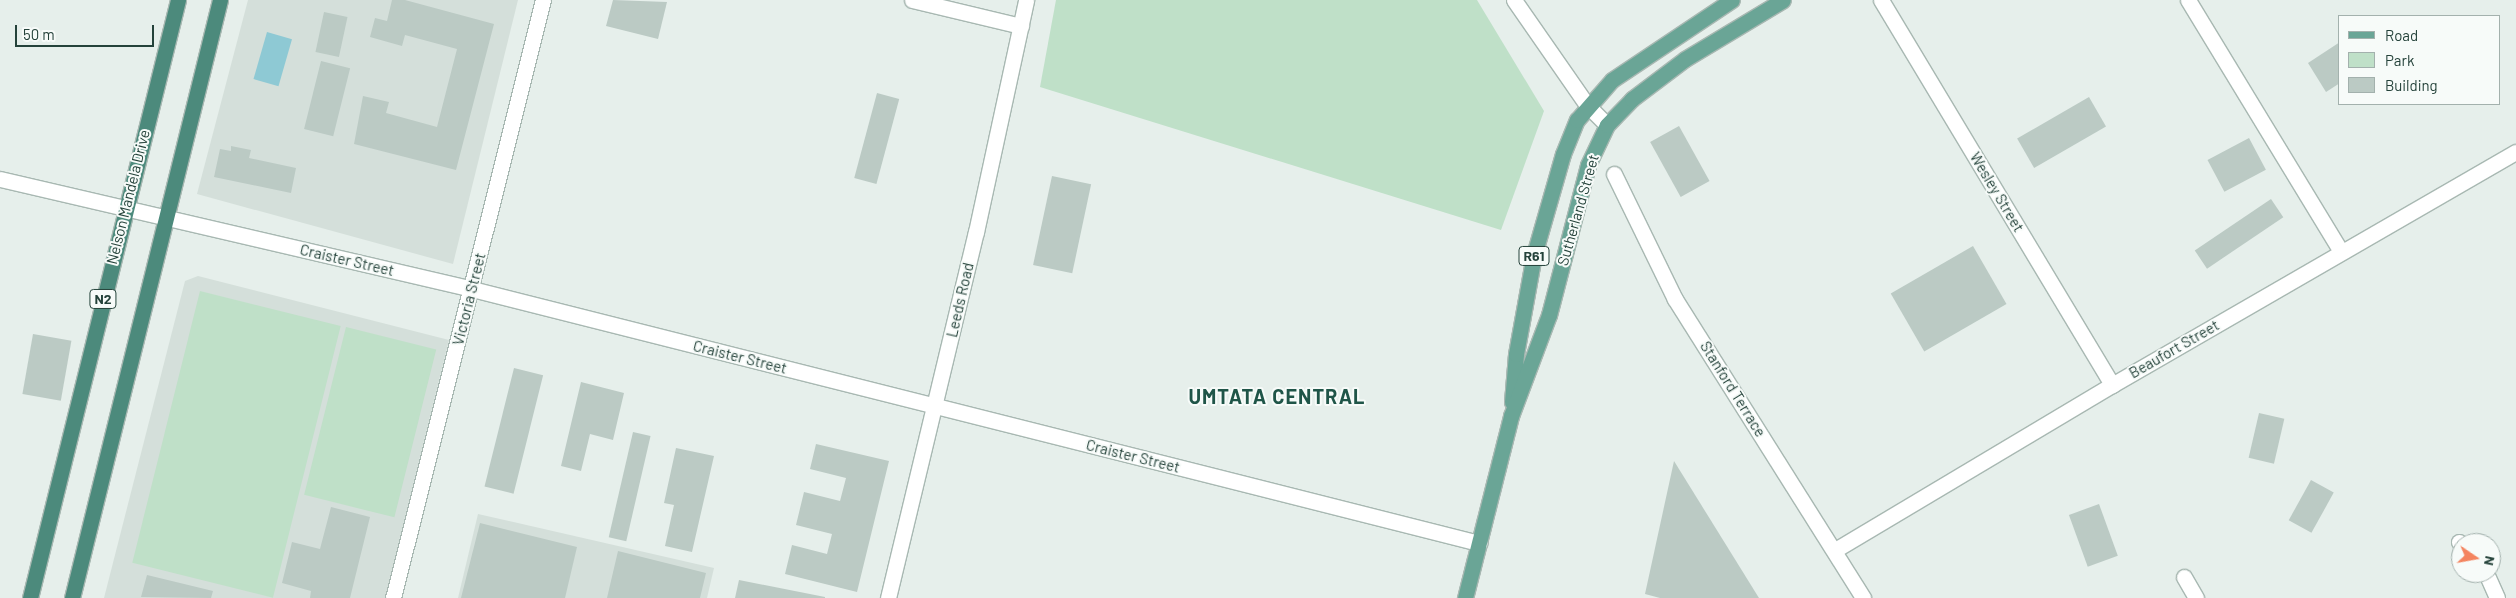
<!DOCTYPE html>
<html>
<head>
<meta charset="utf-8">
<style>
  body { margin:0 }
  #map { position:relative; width:2516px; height:598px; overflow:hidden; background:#e6efeb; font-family:Barlow,sans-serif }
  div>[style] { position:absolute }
  .built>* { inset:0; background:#d4dfda }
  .green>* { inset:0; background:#bfe0c8; transform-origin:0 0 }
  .water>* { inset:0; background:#8ec9d4; transform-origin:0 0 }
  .building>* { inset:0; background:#bbcac4; transform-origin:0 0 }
  .roads { filter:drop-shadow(1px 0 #a8b8b2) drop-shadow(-1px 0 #a8b8b2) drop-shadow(0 1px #a8b8b2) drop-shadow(0 -1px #a8b8b2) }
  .minor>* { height:15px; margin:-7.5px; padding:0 7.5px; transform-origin:7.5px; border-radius:7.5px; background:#fff }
  .primary>* { height:15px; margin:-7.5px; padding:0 7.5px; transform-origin:7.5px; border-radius:7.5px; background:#6aa596 }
  .trunk>* { height:15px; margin:-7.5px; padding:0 7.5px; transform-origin:7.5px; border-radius:7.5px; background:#4c8a7c }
  span { translate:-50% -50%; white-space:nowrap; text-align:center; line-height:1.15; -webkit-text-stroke:4px #f7fbf9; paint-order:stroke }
  .shield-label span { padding:1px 4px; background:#f7fbf9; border:1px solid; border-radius:4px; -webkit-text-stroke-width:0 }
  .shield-label { font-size:14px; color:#24423a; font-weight:700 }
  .street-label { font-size:15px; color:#24423a }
  .district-label { font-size:20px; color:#1f5548; font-weight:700; letter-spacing:1px }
  .legend { position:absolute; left:2338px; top:15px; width:162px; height:90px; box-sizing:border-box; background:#f7fbf9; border:1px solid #a3b1ad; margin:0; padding:6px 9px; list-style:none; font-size:15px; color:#24423a }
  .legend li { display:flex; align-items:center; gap:10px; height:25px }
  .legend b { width:25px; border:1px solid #a3b1ad }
  .north { position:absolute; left:2451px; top:533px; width:50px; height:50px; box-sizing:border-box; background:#f7fbf9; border:1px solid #a3b1ad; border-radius:50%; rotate:102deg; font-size:14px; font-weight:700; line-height:20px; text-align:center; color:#24423a }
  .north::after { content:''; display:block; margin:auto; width:18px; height:22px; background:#f4845f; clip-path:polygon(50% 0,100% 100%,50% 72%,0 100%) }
  .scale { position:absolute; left:15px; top:25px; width:139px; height:22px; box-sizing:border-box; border:2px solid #24423a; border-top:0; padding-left:6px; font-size:15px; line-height:18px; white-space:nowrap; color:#24423a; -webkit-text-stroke:4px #f7fbf9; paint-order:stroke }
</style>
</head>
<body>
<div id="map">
  <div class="built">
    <div style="clip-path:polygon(248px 0,518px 0,453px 264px,197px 194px)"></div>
    <div style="clip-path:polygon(198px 276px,449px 340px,385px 598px,104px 598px,185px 281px)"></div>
    <div style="clip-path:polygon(478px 514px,714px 568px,707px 598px,458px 598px)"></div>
  </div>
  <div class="green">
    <div style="clip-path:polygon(1056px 0,1477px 0,1544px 111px,1501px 230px,1040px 87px)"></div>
    <div style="left:200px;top:291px;width:145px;height:280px;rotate:14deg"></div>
    <div style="left:346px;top:327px;width:93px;height:173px;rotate:14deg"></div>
  </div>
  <div class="water">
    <div style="left:267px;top:32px;width:26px;height:49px;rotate:16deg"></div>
  </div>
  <div class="building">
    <div style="clip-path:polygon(392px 0,405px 0,494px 24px,456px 170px,354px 144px,363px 96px,389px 102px,386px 113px,437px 127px,457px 49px,405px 35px,402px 46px,370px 37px,375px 18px,387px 21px)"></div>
    <div style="clip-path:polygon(613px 0,667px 2px,658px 39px,606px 26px)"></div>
    <div style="left:324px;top:12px;width:24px;height:41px;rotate:12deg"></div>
    <div style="clip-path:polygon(2340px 42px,2340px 83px,2326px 92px,2308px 63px)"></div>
    <div style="left:321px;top:61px;width:30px;height:70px;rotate:14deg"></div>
    <div style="left:877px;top:93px;width:23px;height:88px;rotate:15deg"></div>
    <div style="left:2089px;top:97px;width:34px;height:83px;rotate:60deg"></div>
    <div style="left:1679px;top:126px;width:63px;height:33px;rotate:61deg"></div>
    <div style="left:2249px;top:138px;width:36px;height:47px;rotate:62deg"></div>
    <div style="clip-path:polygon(231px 146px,251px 150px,249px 158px,296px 168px,291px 193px,214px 177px,220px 149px,231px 151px)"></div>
    <div style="left:1052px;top:176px;width:40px;height:91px;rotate:12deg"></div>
    <div style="left:2271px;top:199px;width:22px;height:92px;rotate:56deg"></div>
    <div style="left:1973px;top:246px;width:67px;height:95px;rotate:60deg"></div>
    <div style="left:33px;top:334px;width:39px;height:61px;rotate:10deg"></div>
    <div style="left:514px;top:368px;width:30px;height:122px;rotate:14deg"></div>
    <div style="clip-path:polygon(581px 382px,624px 393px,613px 440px,590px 434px,581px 471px,561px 466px)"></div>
    <div style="left:2259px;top:413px;width:26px;height:46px;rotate:13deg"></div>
    <div style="left:633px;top:432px;width:18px;height:108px;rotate:13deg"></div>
    <div style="clip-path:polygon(816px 444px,889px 461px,857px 592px,785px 574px,792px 545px,827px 554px,832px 534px,796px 525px,804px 492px,840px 501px,846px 478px,810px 469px)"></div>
    <div style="clip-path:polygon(676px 448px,714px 456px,692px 552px,665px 546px,674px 505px,664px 503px)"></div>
    <div style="clip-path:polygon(1674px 461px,1759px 598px,1660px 598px,1645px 594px)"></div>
    <div style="left:2311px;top:480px;width:26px;height:46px;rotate:29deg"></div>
    <div style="left:2099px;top:504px;width:55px;height:32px;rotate:70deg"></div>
    <div style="clip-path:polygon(331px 507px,370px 517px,350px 598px,310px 598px,311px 591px,282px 583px,292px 542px,320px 549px)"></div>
    <div style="clip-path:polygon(480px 523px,577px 547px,565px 598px,461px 598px)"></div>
    <div style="clip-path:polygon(618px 551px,706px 573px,700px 598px,607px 598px)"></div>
    <div style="clip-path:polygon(147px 575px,213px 591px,211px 598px,141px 597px)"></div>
    <div style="clip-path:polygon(739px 580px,825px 597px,825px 598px,735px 598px)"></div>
  </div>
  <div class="roads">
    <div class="minor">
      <div style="left:912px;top:0;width:112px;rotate:13.4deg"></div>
      <div style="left:1514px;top:0;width:128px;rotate:55.2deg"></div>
      <div style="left:1587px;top:105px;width:28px;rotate:45deg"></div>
      <div style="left:1881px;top:0;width:449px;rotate:59deg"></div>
      <div style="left:2188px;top:0;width:295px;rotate:58.7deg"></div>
      <div style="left:1614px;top:174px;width:139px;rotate:64deg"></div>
      <div style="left:1675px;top:299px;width:353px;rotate:57.8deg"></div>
      <div style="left:0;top:179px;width:485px;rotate:13.1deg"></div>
      <div style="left:472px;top:289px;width:1039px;rotate:14.16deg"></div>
      <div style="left:2459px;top:542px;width:3px;rotate:45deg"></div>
      <div style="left:1835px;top:550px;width:322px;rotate:-30.8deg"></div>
      <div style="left:2112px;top:385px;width:466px;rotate:-30deg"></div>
      <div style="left:2486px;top:573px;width:27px;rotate:66deg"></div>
      <div style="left:2184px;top:577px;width:24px;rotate:60deg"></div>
      <div style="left:393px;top:598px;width:617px;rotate:-75.92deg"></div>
      <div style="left:888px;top:598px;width:376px;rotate:-76.5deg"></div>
      <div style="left:976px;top:232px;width:237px;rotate:-77.8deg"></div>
    </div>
    <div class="primary">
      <div style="left:1512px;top:402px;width:48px;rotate:-85.2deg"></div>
      <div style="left:1516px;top:354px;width:101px;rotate:-79.7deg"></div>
      <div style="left:1534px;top:255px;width:105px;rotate:-74deg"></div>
      <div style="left:1563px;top:154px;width:37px;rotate:-68deg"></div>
      <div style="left:1577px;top:120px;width:53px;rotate:-48.8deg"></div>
      <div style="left:1612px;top:80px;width:144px;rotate:-33.7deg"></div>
      <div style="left:1465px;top:598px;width:188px;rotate:-75.8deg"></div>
      <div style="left:1511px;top:416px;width:108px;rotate:-69.4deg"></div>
      <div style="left:1549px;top:315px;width:155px;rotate:-75.4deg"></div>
      <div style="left:1588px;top:165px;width:44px;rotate:-64.6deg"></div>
      <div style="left:1607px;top:125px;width:36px;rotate:-46deg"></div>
      <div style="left:1632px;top:99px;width:66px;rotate:-37deg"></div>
      <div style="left:1685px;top:59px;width:114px;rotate:-31deg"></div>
    </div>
    <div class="trunk">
      <div style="left:30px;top:598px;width:616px;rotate:-76.1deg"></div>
      <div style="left:72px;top:598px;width:616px;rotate:-76.1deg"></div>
    </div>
  </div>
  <div class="shield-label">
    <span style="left:1534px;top:256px">R61</span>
    <span style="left:103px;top:299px">N2</span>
  </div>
  <div class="street-label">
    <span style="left:1997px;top:192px;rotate:59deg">Wesley Street</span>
    <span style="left:128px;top:197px;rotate:-76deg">Nelson Mandela Drive</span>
    <span style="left:1578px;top:210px;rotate:-74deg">Sutherland Street</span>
    <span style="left:347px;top:260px;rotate:13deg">Craister Street</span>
    <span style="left:469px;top:299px;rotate:-76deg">Victoria Street</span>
    <span style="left:960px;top:300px;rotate:-77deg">Leeds Road</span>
    <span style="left:2174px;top:349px;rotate:-30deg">Beaufort Street</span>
    <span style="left:740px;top:357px;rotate:14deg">Craister Street</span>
    <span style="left:1733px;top:389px;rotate:58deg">Stanford Terrace</span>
    <span style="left:1133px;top:456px;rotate:14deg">Craister Street</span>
  </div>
  <div class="district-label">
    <span style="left:1277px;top:396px">UMTATA CENTRAL</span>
  </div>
  <ul class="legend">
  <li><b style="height:6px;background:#6aa596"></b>Road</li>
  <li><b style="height:14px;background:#bfe0c8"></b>Park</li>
  <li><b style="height:14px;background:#bbcac4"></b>Building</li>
  </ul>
  <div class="north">N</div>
  <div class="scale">50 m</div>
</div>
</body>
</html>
